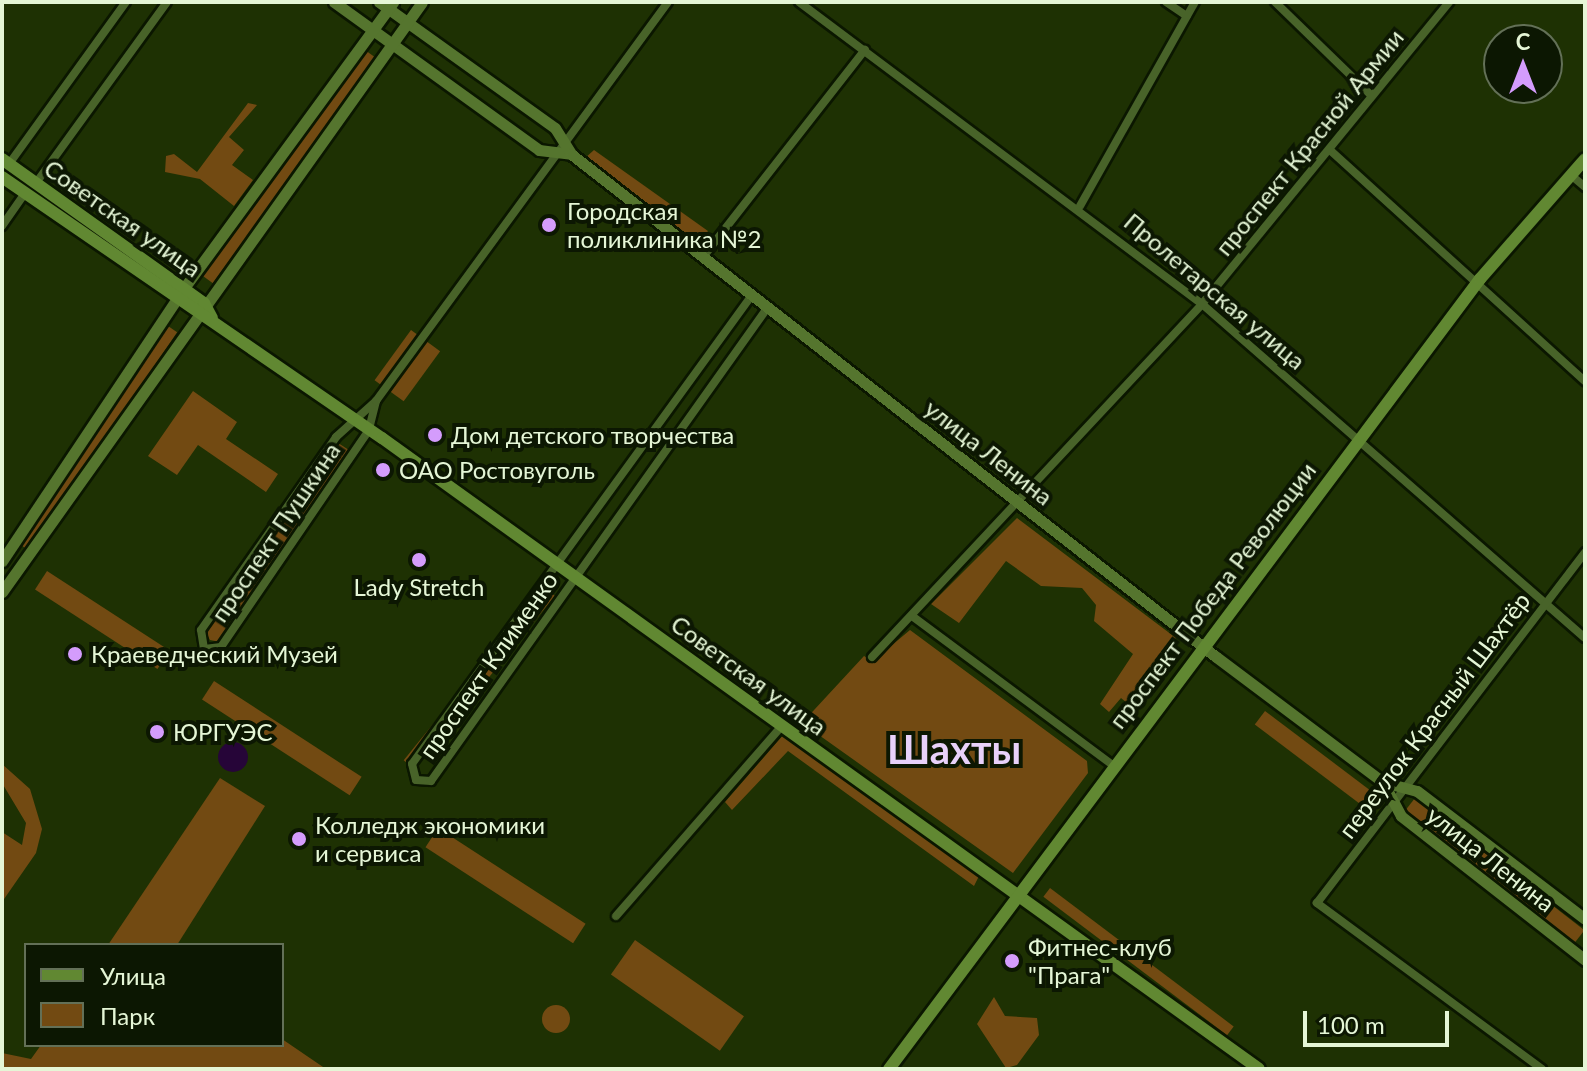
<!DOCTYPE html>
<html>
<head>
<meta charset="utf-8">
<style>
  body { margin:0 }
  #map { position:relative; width:1587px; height:1071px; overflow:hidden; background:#1e3103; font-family:Lato,sans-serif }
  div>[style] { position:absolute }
  .green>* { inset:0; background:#724a12; transform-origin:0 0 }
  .round { border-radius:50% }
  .water>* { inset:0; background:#260538 }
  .roads { filter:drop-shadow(2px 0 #0b1700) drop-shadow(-2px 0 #0b1700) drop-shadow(0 2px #0b1700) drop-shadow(0 -2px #0b1700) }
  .street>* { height:8px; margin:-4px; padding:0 4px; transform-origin:4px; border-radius:4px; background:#486329 }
  .secondary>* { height:11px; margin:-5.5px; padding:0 5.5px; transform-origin:5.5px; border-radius:5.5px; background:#55752e }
  .primary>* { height:12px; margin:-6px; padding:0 6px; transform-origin:6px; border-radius:6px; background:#618832 }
  .dots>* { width:22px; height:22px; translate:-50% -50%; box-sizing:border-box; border:4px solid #0c1702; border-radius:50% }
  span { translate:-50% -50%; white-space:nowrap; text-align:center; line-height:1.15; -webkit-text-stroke:8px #0c1702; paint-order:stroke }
  .street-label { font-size:24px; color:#e5f6d6 }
  .poi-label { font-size:24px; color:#e5f6d6 }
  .left { translate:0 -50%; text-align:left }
  .town-label { font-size:40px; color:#e8d1fa; font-weight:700 }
  .frame { position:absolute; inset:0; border:4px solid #e5f6d6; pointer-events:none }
  .legend { position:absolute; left:24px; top:943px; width:260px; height:104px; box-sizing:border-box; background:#0c1702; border:2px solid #637057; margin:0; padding:10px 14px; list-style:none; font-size:24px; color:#e5f6d6 }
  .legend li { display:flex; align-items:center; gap:16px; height:40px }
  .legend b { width:40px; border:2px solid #637057 }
  .north { position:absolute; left:1483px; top:24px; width:80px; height:80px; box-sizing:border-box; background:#0c1702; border:2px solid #637057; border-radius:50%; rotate:0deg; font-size:22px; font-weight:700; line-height:32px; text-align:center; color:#e5f6d6 }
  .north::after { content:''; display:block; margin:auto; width:28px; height:36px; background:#d49cfc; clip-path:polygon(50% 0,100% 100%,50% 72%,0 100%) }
  .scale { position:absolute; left:1303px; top:1011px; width:146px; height:36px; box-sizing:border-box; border:4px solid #e5f6d6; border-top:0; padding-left:10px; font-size:24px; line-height:28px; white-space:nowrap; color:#e5f6d6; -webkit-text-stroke:6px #0c1702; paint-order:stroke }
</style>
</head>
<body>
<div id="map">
  <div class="green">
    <div style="left:365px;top:50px;width:14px;height:278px;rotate:36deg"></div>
    <div style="clip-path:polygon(248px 103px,257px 105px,229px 137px,244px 150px,232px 165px,253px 180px,234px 206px,200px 179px,165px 172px,166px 156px,174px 154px,197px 172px)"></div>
    <div style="clip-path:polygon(594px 150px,708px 231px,699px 243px,585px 158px)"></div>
    <div style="left:168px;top:326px;width:11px;height:264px;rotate:34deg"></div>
    <div style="left:411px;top:330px;width:36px;height:62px;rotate:36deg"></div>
    <div style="clip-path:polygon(193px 391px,237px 422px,226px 439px,278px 474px,266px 492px,198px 445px,177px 475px,148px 456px)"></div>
    <div style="clip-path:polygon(335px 441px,352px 452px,220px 642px,210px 640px,206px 633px)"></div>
    <div style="clip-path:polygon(1017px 518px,1176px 638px,1127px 703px,1121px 698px,1109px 712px,1100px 704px,1133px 654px,1094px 621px,1096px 605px,1082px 588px,1041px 586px,1006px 561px,959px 623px,931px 604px)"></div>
    <div style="left:47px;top:571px;width:146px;height:22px;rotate:33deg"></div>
    <div style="left:544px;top:587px;width:14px;height:223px;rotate:39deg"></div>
    <div style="clip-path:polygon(910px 630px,1087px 761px,1088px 773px,1013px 873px,802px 723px,864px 656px,873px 661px)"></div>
    <div style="left:214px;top:681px;width:176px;height:22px;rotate:33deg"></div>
    <div style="left:1265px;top:711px;width:134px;height:17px;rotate:37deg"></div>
    <div style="clip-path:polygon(783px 735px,979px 876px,974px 886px,788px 751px,732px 810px,725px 802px)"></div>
    <div style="clip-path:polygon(2px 764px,30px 789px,42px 829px,36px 853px,2px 902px,2px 832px,22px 845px,26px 823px,2px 783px)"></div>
    <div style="clip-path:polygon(220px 778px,265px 806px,177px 945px,108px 945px)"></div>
    <div style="left:1415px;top:798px;width:215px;height:18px;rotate:38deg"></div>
    <div style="left:438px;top:828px;width:176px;height:23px;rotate:33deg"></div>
    <div style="left:1050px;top:888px;width:230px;height:11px;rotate:37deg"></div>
    <div style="left:635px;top:940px;width:133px;height:42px;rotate:35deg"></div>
    <div style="clip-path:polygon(994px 997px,1005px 1016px,1037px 1018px,1039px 1035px,1017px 1065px,1006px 1068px,977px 1024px)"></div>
    <div class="round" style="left:542px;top:1005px;width:28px;height:28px"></div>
    <div style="clip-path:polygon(282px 1039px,326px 1069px,2px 1069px,2px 1053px,31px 1059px,41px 1045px,282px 1045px)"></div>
  </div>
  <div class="water">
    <div class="round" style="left:218px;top:742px;width:30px;height:30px"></div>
  </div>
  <div class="roads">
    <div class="street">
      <div style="left:799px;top:2px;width:504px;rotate:36.85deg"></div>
      <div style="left:1202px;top:304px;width:508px;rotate:41.09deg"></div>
      <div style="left:1166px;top:2px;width:25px;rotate:34deg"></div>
      <div style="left:1275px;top:2px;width:134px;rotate:44.1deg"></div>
      <div style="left:1331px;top:151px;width:343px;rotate:42.2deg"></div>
      <div style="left:9px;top:164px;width:200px;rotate:-54.2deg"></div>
      <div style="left:1572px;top:176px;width:17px;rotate:40deg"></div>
      <div style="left:36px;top:183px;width:223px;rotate:-54.1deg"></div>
      <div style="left:1080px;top:206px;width:234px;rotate:-60.6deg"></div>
      <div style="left:2px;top:226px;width:40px;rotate:-55.1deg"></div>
      <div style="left:703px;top:257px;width:263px;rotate:-52deg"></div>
      <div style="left:752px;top:295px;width:579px;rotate:125.94deg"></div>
      <div style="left:412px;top:764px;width:16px;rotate:76deg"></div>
      <div style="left:416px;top:780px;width:15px;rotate:4deg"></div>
      <div style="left:431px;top:781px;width:582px;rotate:-54.59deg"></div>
      <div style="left:376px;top:401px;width:30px;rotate:104deg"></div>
      <div style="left:369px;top:430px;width:263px;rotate:124.3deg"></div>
      <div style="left:221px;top:647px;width:17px;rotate:173deg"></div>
      <div style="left:204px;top:649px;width:19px;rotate:-99deg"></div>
      <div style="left:201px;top:630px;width:236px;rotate:-55deg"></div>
      <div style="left:336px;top:437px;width:54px;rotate:-42deg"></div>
      <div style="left:376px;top:401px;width:494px;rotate:-53.8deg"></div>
      <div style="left:912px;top:616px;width:248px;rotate:36.6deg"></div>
      <div style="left:872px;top:657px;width:483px;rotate:-46.9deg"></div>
      <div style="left:1202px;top:304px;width:390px;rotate:-50.7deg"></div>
      <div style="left:616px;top:916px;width:252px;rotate:-48.9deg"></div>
      <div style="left:1542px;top:1069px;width:280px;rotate:-143.6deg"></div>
      <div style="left:1317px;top:903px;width:442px;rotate:-52.6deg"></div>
    </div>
    <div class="secondary">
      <div style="left:334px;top:2px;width:253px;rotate:35.8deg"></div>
      <div style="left:539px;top:150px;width:32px;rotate:7deg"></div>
      <div style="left:379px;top:2px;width:216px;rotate:35.6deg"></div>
      <div style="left:555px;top:128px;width:31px;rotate:58deg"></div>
      <div style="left:571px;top:154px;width:817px;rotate:37.94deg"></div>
      <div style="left:1215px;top:656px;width:210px;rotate:36.9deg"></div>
      <div style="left:1383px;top:782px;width:35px;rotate:15deg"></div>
      <div style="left:1417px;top:791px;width:211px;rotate:37.3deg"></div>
      <div style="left:2px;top:561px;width:328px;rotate:-56.3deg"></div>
      <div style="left:184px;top:288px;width:354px;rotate:-53.8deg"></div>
      <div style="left:2px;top:592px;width:724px;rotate:-54.55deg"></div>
      <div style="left:1383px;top:782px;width:38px;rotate:62deg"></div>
      <div style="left:1401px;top:816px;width:234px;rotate:38deg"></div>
    </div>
    <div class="primary">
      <div style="left:2px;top:159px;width:248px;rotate:35.5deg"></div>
      <div style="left:204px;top:303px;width:17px;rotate:62deg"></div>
      <div style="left:2px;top:177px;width:461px;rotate:34.5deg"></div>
      <div style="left:382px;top:438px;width:1080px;rotate:35.73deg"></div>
      <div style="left:889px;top:1069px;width:987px;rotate:-53.2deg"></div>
      <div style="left:1480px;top:279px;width:159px;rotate:-48.8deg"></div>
    </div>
  </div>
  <div class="dots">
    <div style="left:549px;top:225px;background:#d49cfc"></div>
    <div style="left:435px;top:435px;background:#d49cfc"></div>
    <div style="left:383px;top:470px;background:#d49cfc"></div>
    <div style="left:419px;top:560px;background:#d49cfc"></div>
    <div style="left:75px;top:654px;background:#d49cfc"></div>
    <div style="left:157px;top:732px;background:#d49cfc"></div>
    <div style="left:299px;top:839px;background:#d49cfc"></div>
    <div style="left:1012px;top:961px;background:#d49cfc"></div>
  </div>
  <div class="street-label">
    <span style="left:1309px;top:142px;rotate:-51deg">проспект Красной Армии</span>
    <span style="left:123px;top:218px;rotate:35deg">Советская улица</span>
    <span style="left:1215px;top:291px;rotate:40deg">Пролетарская улица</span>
    <span style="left:989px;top:452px;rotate:38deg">улица Ленина</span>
    <span style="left:275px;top:532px;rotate:-56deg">проспект Пушкина</span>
    <span style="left:1212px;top:595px;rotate:-53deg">проспект Победа Революции</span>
    <span style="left:488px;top:665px;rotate:-55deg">проспект Клименко</span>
    <span style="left:749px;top:675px;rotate:36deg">Советская улица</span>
    <span style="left:1434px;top:715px;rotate:-53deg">переулок Красный Шахтёр</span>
    <span style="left:1491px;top:859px;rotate:38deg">улица Ленина</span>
  </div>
  <div class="poi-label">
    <span class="left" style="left:567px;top:225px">Городская<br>поликлиника №2</span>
    <span class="left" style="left:451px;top:435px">Дом детского творчества</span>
    <span class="left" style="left:399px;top:470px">ОАО Ростовуголь</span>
    <span style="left:419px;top:587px">Lady Stretch</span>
    <span class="left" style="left:91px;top:654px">Краеведческий Музей</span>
    <span class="left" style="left:173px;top:732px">ЮРГУЭС</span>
    <span class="left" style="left:315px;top:839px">Колледж экономики<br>и сервиса</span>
    <span class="left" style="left:1028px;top:961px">Фитнес-клуб<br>"Прага"</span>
  </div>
  <div class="town-label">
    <span style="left:954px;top:749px">Шахты</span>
  </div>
  <div class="frame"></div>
  <ul class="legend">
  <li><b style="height:10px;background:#618832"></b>Улица</li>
  <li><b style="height:22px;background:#724a12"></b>Парк</li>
  </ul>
  <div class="north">С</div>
  <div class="scale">100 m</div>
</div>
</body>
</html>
